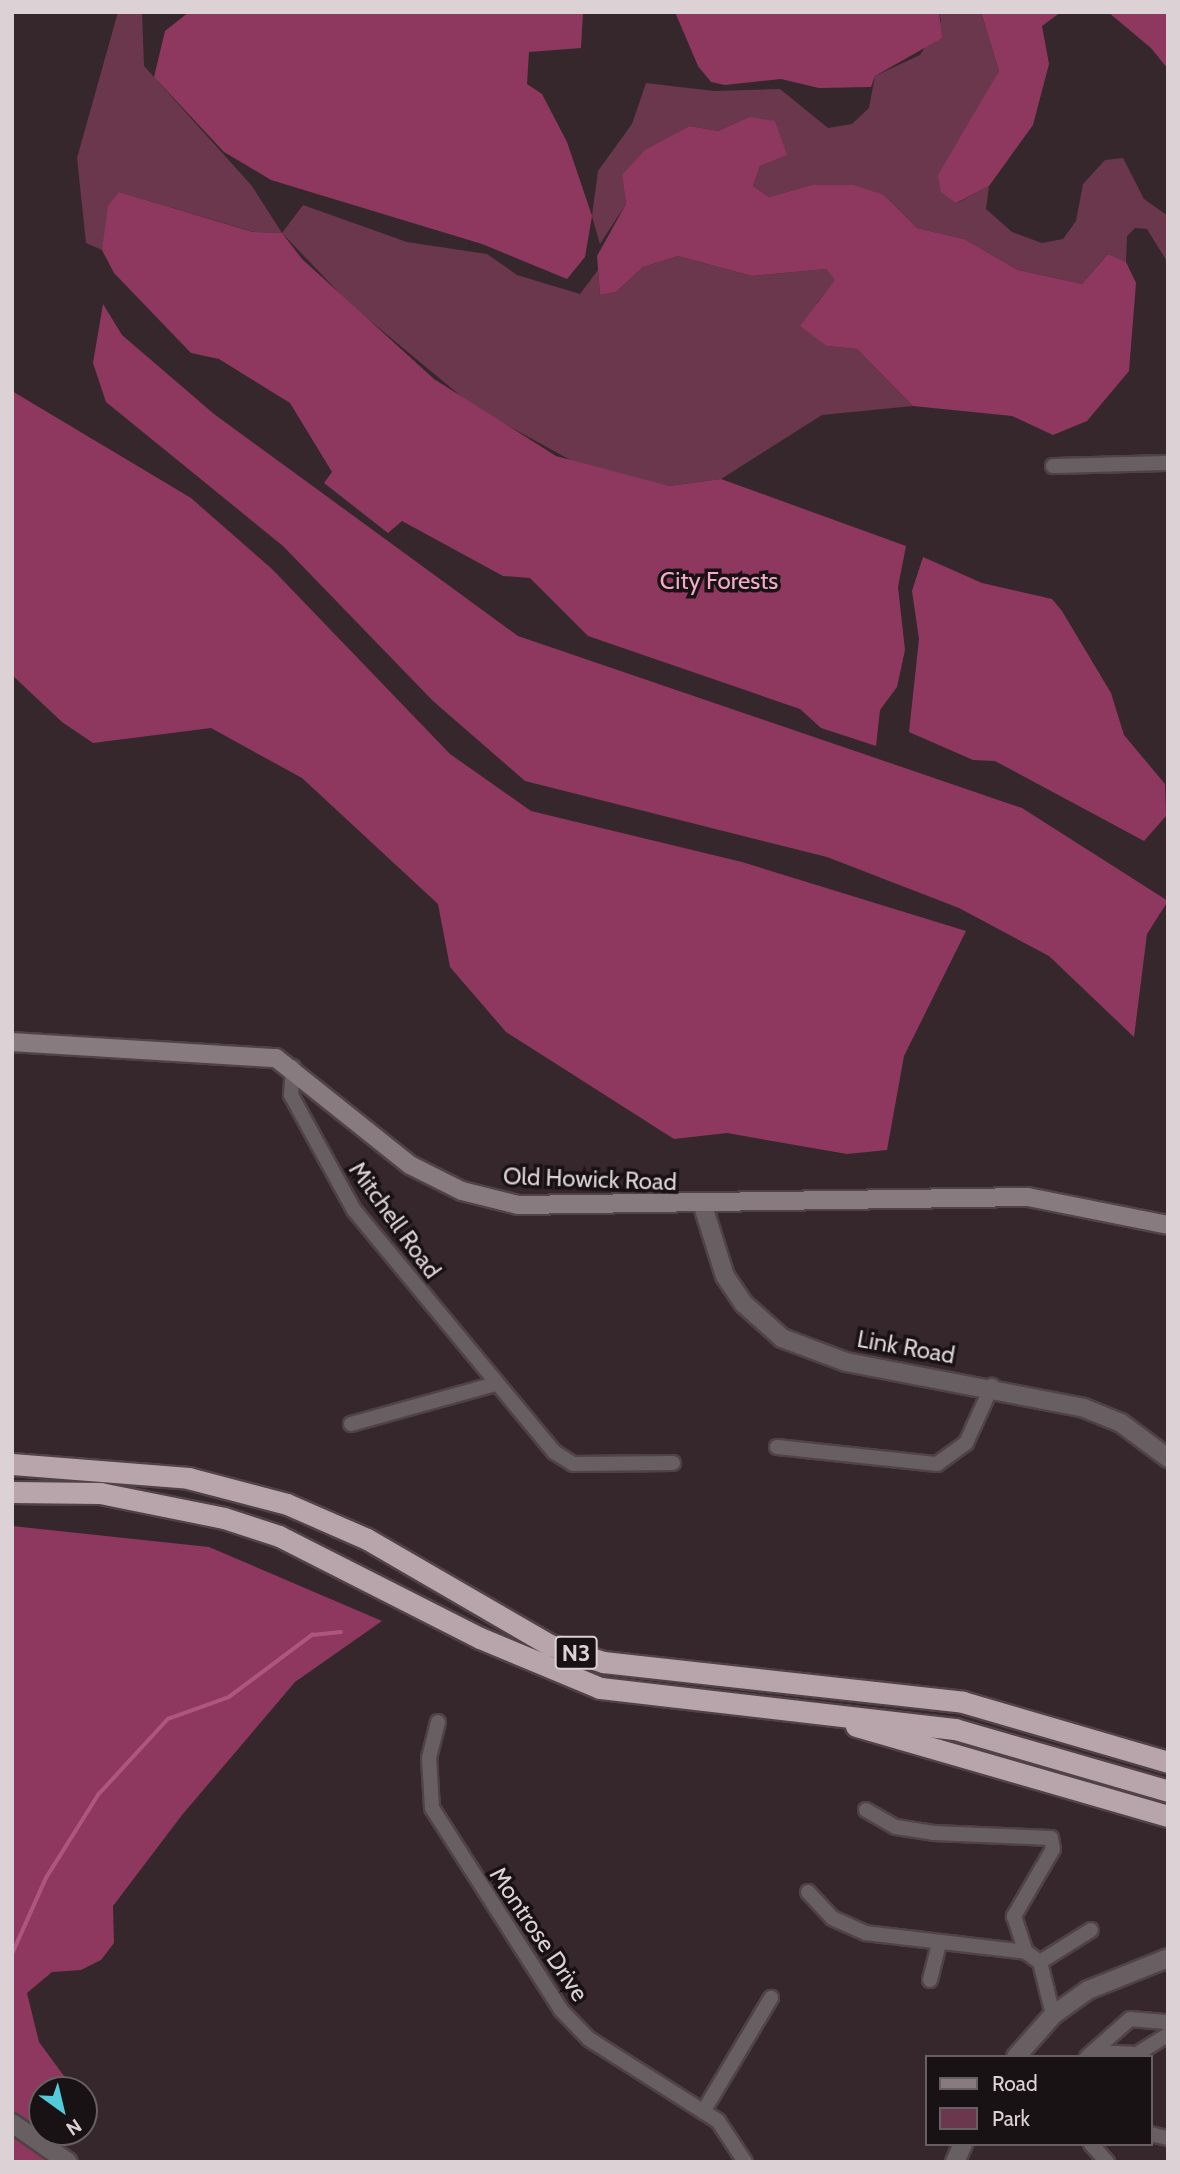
<!DOCTYPE html>
<html>
<head>
<meta charset="utf-8">
<style>
  body { margin:0 }
  #map { position:relative; width:1180px; height:2174px; overflow:hidden; background:#36272c; font-family:Cabin,sans-serif }
  div>[style] { position:absolute }
  .green>* { inset:0; background:#6b374c }
  .forest>* { inset:0; background:#8e385f }
  .stream>* { height:3.5px; margin:-1.75px; padding:0 1.75px; transform-origin:1.75px; border-radius:1.75px; background:#af567c }
  .roads { filter:drop-shadow(2px 0 #514247) drop-shadow(-2px 0 #514247) drop-shadow(0 2px #514247) drop-shadow(0 -2px #514247) }
  .minor>* { height:14px; margin:-7px; padding:0 7px; transform-origin:7px; border-radius:7px; background:#675f61 }
  .tertiary>* { height:18px; margin:-9px; padding:0 9px; transform-origin:9px; border-radius:9px; background:#675f61 }
  .secondary>* { height:18px; margin:-9px; padding:0 9px; transform-origin:9px; border-radius:9px; background:#887b7f }
  .motorway>* { height:21px; margin:-10.5px; padding:0 10.5px; transform-origin:10.5px; border-radius:10.5px; background:#b8a5ab }
  span { translate:-50% -50%; white-space:nowrap; text-align:center; line-height:1.15; -webkit-text-stroke:7px #191214; paint-order:stroke }
  .shield-label span { padding:2px 5px; background:#191214; border:2px solid; border-radius:5px; -webkit-text-stroke-width:0 }
  .shield-label { font-size:23px; color:#dcd2d5; font-weight:700 }
  .park-label { font-size:24px; color:#f4abc7 }
  .street-label { font-size:24px; color:#dcd2d5 }
  .frame { position:absolute; inset:0; border:14px solid #dcd2d5; pointer-events:none }
  .legend { position:absolute; left:925px; top:2055px; width:228px; height:91px; box-sizing:border-box; background:#191214; border:2px solid #675f61; margin:0; padding:9px 12px; list-style:none; font-size:21px; color:#dcd2d5 }
  .legend li { display:flex; align-items:center; gap:14px; height:35px }
  .legend b { width:35px; border:2px solid #675f61 }
  .north { position:absolute; left:28px; top:2076px; width:70px; height:70px; box-sizing:border-box; background:#191214; border:2px solid #675f61; border-radius:50%; rotate:146deg; font-size:19px; font-weight:700; line-height:28px; text-align:center; color:#dcd2d5 }
  .north::after { content:''; display:block; margin:auto; width:24px; height:32px; background:#53cbdb; clip-path:polygon(50% 0,100% 100%,50% 72%,0 100%) }
</style>
</head>
<body>
<div id="map">
  <div class="green">
    <div style="clip-path:polygon(118px 12px,142px 12px,144px 66px,252px 186px,282px 233px,303px 205px,407px 242px,487px 254px,517px 275px,580px 294px,598px 270px,600px 295px,616px 292px,643px 267px,678px 256px,752px 276px,826px 269px,836px 280px,817px 303px,827px 346px,857px 349px,913px 406px,822px 415px,721px 479px,669px 486px,585px 468px,474px 407px,350px 304px,282px 233px,254px 232px,119px 192px,102px 250px,86px 243px,77px 158px)"></div>
    <div style="clip-path:polygon(939px 12px,981px 12px,999px 71px,982px 102px,957px 203px,989px 186px,986px 209px,1012px 232px,1042px 243px,1063px 239px,1076px 221px,1083px 184px,1105px 160px,1123px 158px,1144px 199px,1168px 216px,1168px 263px,1147px 229px,1135px 228px,1127px 236px,1126px 262px,1108px 254px,1082px 284px,1018px 270px,964px 239px,917px 228px,884px 195px,812px 185px,769px 197px,753px 186px,760px 166px,786px 155px,749px 117px,718px 131px,690px 126px,622px 175px,626px 204px,600px 244px,592px 216px,598px 171px,632px 124px,646px 83px,714px 91px,780px 89px,828px 128px,852px 124px,869px 108px,875px 76px,920px 55px,941px 21px)"></div>
  </div>
  <div class="forest">
    <div style="clip-path:polygon(189px 12px,583px 12px,581px 48px,529px 52px,527px 84px,542px 94px,567px 142px,592px 216px,585px 257px,567px 279px,482px 244px,271px 180px,224px 152px,154px 77px,165px 31px)"></div>
    <div style="clip-path:polygon(675px 12px,939px 12px,942px 38px,875px 76px,871px 87px,819px 88px,781px 79px,725px 85px,711px 82px,698px 66px)"></div>
    <div style="clip-path:polygon(981px 12px,1061px 12px,1042px 26px,1049px 64px,1033px 125px,989px 186px,956px 203px,941px 192px,938px 175px,999px 71px)"></div>
    <div style="clip-path:polygon(1108px 12px,1168px 12px,1168px 69px,1151px 48px)"></div>
    <div style="clip-path:polygon(749px 117px,775px 121px,787px 155px,760px 166px,753px 186px,769px 197px,812px 185px,853px 185px,884px 195px,917px 228px,964px 239px,1018px 270px,1082px 284px,1108px 254px,1126px 262px,1136px 283px,1129px 371px,1087px 421px,1053px 435px,1012px 416px,913px 406px,857px 349px,827px 346px,800px 326px,835px 280px,826px 269px,752px 276px,678px 256px,643px 267px,616px 292px,600px 295px,597px 256px,626px 204px,622px 175px,645px 150px,690px 126px,718px 131px)"></div>
    <div style="clip-path:polygon(119px 192px,253px 232px,282px 233px,302px 259px,434px 379px,556px 456px,669px 486px,721px 479px,906px 546px,898px 587px,905px 650px,897px 687px,880px 710px,876px 746px,821px 728px,800px 709px,588px 636px,530px 578px,503px 576px,402px 521px,388px 533px,324px 483px,332px 472px,290px 403px,219px 359px,191px 353px,114px 273px,102px 250px,108px 206px)"></div>
    <div style="clip-path:polygon(103px 304px,122px 335px,214px 414px,518px 636px,1022px 808px,1168px 901px,1147px 934px,1134px 1037px,1049px 956px,959px 908px,827px 857px,525px 781px,433px 701px,283px 546px,106px 402px,93px 363px)"></div>
    <div style="clip-path:polygon(12px 391px,191px 498px,272px 569px,450px 754px,531px 811px,742px 862px,966px 931px,904px 1056px,887px 1150px,847px 1154px,727px 1133px,674px 1139px,506px 1032px,450px 967px,438px 904px,302px 778px,211px 728px,93px 743px,62px 722px,12px 675px)"></div>
    <div style="clip-path:polygon(923px 557px,982px 583px,1052px 599px,1062px 611px,1111px 693px,1124px 735px,1165px 784px,1166px 816px,1144px 841px,995px 761px,973px 760px,909px 732px,919px 639px,912px 591px)"></div>
    <div style="clip-path:polygon(12px 1526px,209px 1547px,382px 1621px,295px 1682px,182px 1815px,113px 1906px,114px 1943px,101px 1960px,81px 1970px,52px 1972px,27px 1993px,39px 2042px,64px 2076px,65px 2090px,42px 2090px,42px 2132px,65px 2132px,57px 2162px,12px 2162px)"></div>
  </div>
  <div class="stream">
    <div style="left:12px;top:1954px;width:83px;rotate:-65.9deg"></div>
    <div style="left:46px;top:1878px;width:98px;rotate:-57.9deg"></div>
    <div style="left:98px;top:1795px;width:103px;rotate:-47.4deg"></div>
    <div style="left:168px;top:1719px;width:65px;rotate:-19.8deg"></div>
    <div style="left:229px;top:1697px;width:104px;rotate:-36.8deg"></div>
    <div style="left:312px;top:1635px;width:29px;rotate:-6deg"></div>
  </div>
  <div class="roads">
    <div class="minor">
      <div style="left:1053px;top:466px;width:115px;rotate:-1.5deg"></div>
      <div style="left:293px;top:1067px;width:28px;rotate:94deg"></div>
      <div style="left:291px;top:1095px;width:131px;rotate:61.3deg"></div>
      <div style="left:354px;top:1210px;width:314px;rotate:50.4deg"></div>
      <div style="left:554px;top:1452px;width:22px;rotate:32deg"></div>
      <div style="left:573px;top:1464px;width:100px;rotate:-0.6deg"></div>
      <div style="left:351px;top:1424px;width:149px;rotate:-15.5deg"></div>
      <div style="left:777px;top:1447px;width:161px;rotate:6.1deg"></div>
      <div style="left:937px;top:1464px;width:36px;rotate:-36deg"></div>
      <div style="left:966px;top:1443px;width:63px;rotate:-65.5deg"></div>
      <div style="left:438px;top:1722px;width:37px;rotate:104deg"></div>
      <div style="left:429px;top:1758px;width:50px;rotate:86.6deg"></div>
      <div style="left:432px;top:1808px;width:240px;rotate:57.4deg"></div>
      <div style="left:561px;top:2010px;width:40px;rotate:46deg"></div>
      <div style="left:589px;top:2039px;width:153px;rotate:32.4deg"></div>
      <div style="left:718px;top:2121px;width:49px;rotate:56.6deg"></div>
      <div style="left:866px;top:1810px;width:34px;rotate:30deg"></div>
      <div style="left:896px;top:1827px;width:38px;rotate:9deg"></div>
      <div style="left:934px;top:1833px;width:117px;rotate:2.4deg"></div>
      <div style="left:1051px;top:1838px;width:11px;rotate:80deg"></div>
      <div style="left:1053px;top:1849px;width:78px;rotate:120.2deg"></div>
      <div style="left:1014px;top:1916px;width:38px;rotate:72deg"></div>
      <div style="left:1026px;top:1952px;width:17px;rotate:36deg"></div>
      <div style="left:808px;top:1892px;width:35px;rotate:47deg"></div>
      <div style="left:832px;top:1918px;width:36px;rotate:24deg"></div>
      <div style="left:865px;top:1933px;width:162px;rotate:6.7deg"></div>
      <div style="left:930px;top:1980px;width:37px;rotate:-76deg"></div>
      <div style="left:1053px;top:2015px;width:55px;rotate:-103.8deg"></div>
      <div style="left:1040px;top:1962px;width:60px;rotate:-32.1deg"></div>
      <div style="left:1097px;top:2052px;width:40px;rotate:2.9deg"></div>
      <div style="left:1137px;top:2054px;width:36px;rotate:-32deg"></div>
      <div style="left:1087px;top:2057px;width:57px;rotate:-41.5deg"></div>
      <div style="left:1130px;top:2019px;width:38px;rotate:5deg"></div>
      <div style="left:703px;top:2112px;width:133px;rotate:-59.2deg"></div>
      <div style="left:1150px;top:2134px;width:18px;rotate:13deg"></div>
      <div style="left:1091px;top:2144px;width:24px;rotate:48deg"></div>
    </div>
    <div class="tertiary">
      <div style="left:703px;top:1206px;width:73px;rotate:72.6deg"></div>
      <div style="left:725px;top:1276px;width:34px;rotate:56deg"></div>
      <div style="left:744px;top:1304px;width:51px;rotate:41.8deg"></div>
      <div style="left:782px;top:1338px;width:68px;rotate:20.6deg"></div>
      <div style="left:846px;top:1362px;width:242px;rotate:10.9deg"></div>
      <div style="left:1084px;top:1408px;width:40px;rotate:22deg"></div>
      <div style="left:1121px;top:1423px;width:59px;rotate:36.7deg"></div>
      <div style="left:1016px;top:2057px;width:56px;rotate:-48.6deg"></div>
      <div style="left:1053px;top:2015px;width:43px;rotate:-35.5deg"></div>
      <div style="left:1088px;top:1990px;width:86px;rotate:-21.8deg"></div>
      <div style="left:12px;top:2123px;width:68px;rotate:34.9deg"></div>
      <div style="left:955px;top:2162px;width:20px;rotate:-66deg"></div>
    </div>
    <div class="secondary">
      <div style="left:12px;top:1042px;width:264px;rotate:3.5deg"></div>
      <div style="left:276px;top:1058px;width:171px;rotate:38.6deg"></div>
      <div style="left:410px;top:1165px;width:58px;rotate:26.6deg"></div>
      <div style="left:462px;top:1191px;width:58px;rotate:14deg"></div>
      <div style="left:518px;top:1205px;width:510px;rotate:-0.9deg"></div>
      <div style="left:1028px;top:1197px;width:143px;rotate:11.3deg"></div>
    </div>
    <div class="motorway">
      <div style="left:12px;top:1464px;width:177px;rotate:4.5deg"></div>
      <div style="left:188px;top:1478px;width:102px;rotate:14.7deg"></div>
      <div style="left:287px;top:1504px;width:87px;rotate:23.6deg"></div>
      <div style="left:367px;top:1539px;width:211px;rotate:30.1deg"></div>
      <div style="left:550px;top:1645px;width:56px;rotate:17.8deg"></div>
      <div style="left:603px;top:1662px;width:362px;rotate:6.3deg"></div>
      <div style="left:963px;top:1702px;width:214px;rotate:16.3deg"></div>
      <div style="left:12px;top:1492px;width:88px;rotate:0.7deg"></div>
      <div style="left:100px;top:1493px;width:126px;rotate:11.4deg"></div>
      <div style="left:224px;top:1518px;width:58px;rotate:18.1deg"></div>
      <div style="left:279px;top:1536px;width:225px;rotate:26.9deg"></div>
      <div style="left:480px;top:1638px;width:130px;rotate:22.6deg"></div>
      <div style="left:600px;top:1688px;width:357px;rotate:6.6deg"></div>
      <div style="left:955px;top:1729px;width:222px;rotate:16.2deg"></div>
      <div style="left:856px;top:1726px;width:325px;rotate:16.1deg"></div>
    </div>
  </div>
  <div class="shield-label">
    <span style="left:576px;top:1653px">N3</span>
  </div>
  <div class="park-label">
    <span style="left:719px;top:581px">City Forests</span>
  </div>
  <div class="street-label">
    <span style="left:590px;top:1179px;rotate:2deg">Old Howick Road</span>
    <span style="left:395px;top:1220px;rotate:54deg">Mitchell Road</span>
    <span style="left:906px;top:1347px;rotate:10deg">Link Road</span>
    <span style="left:539px;top:1934px;rotate:56deg">Montrose Drive</span>
  </div>
  <div class="frame"></div>
  <ul class="legend">
  <li><b style="height:9px;background:#887b7f"></b>Road</li>
  <li><b style="height:19px;background:#6b374c"></b>Park</li>
  </ul>
  <div class="north">N</div>
</div>
</body>
</html>
